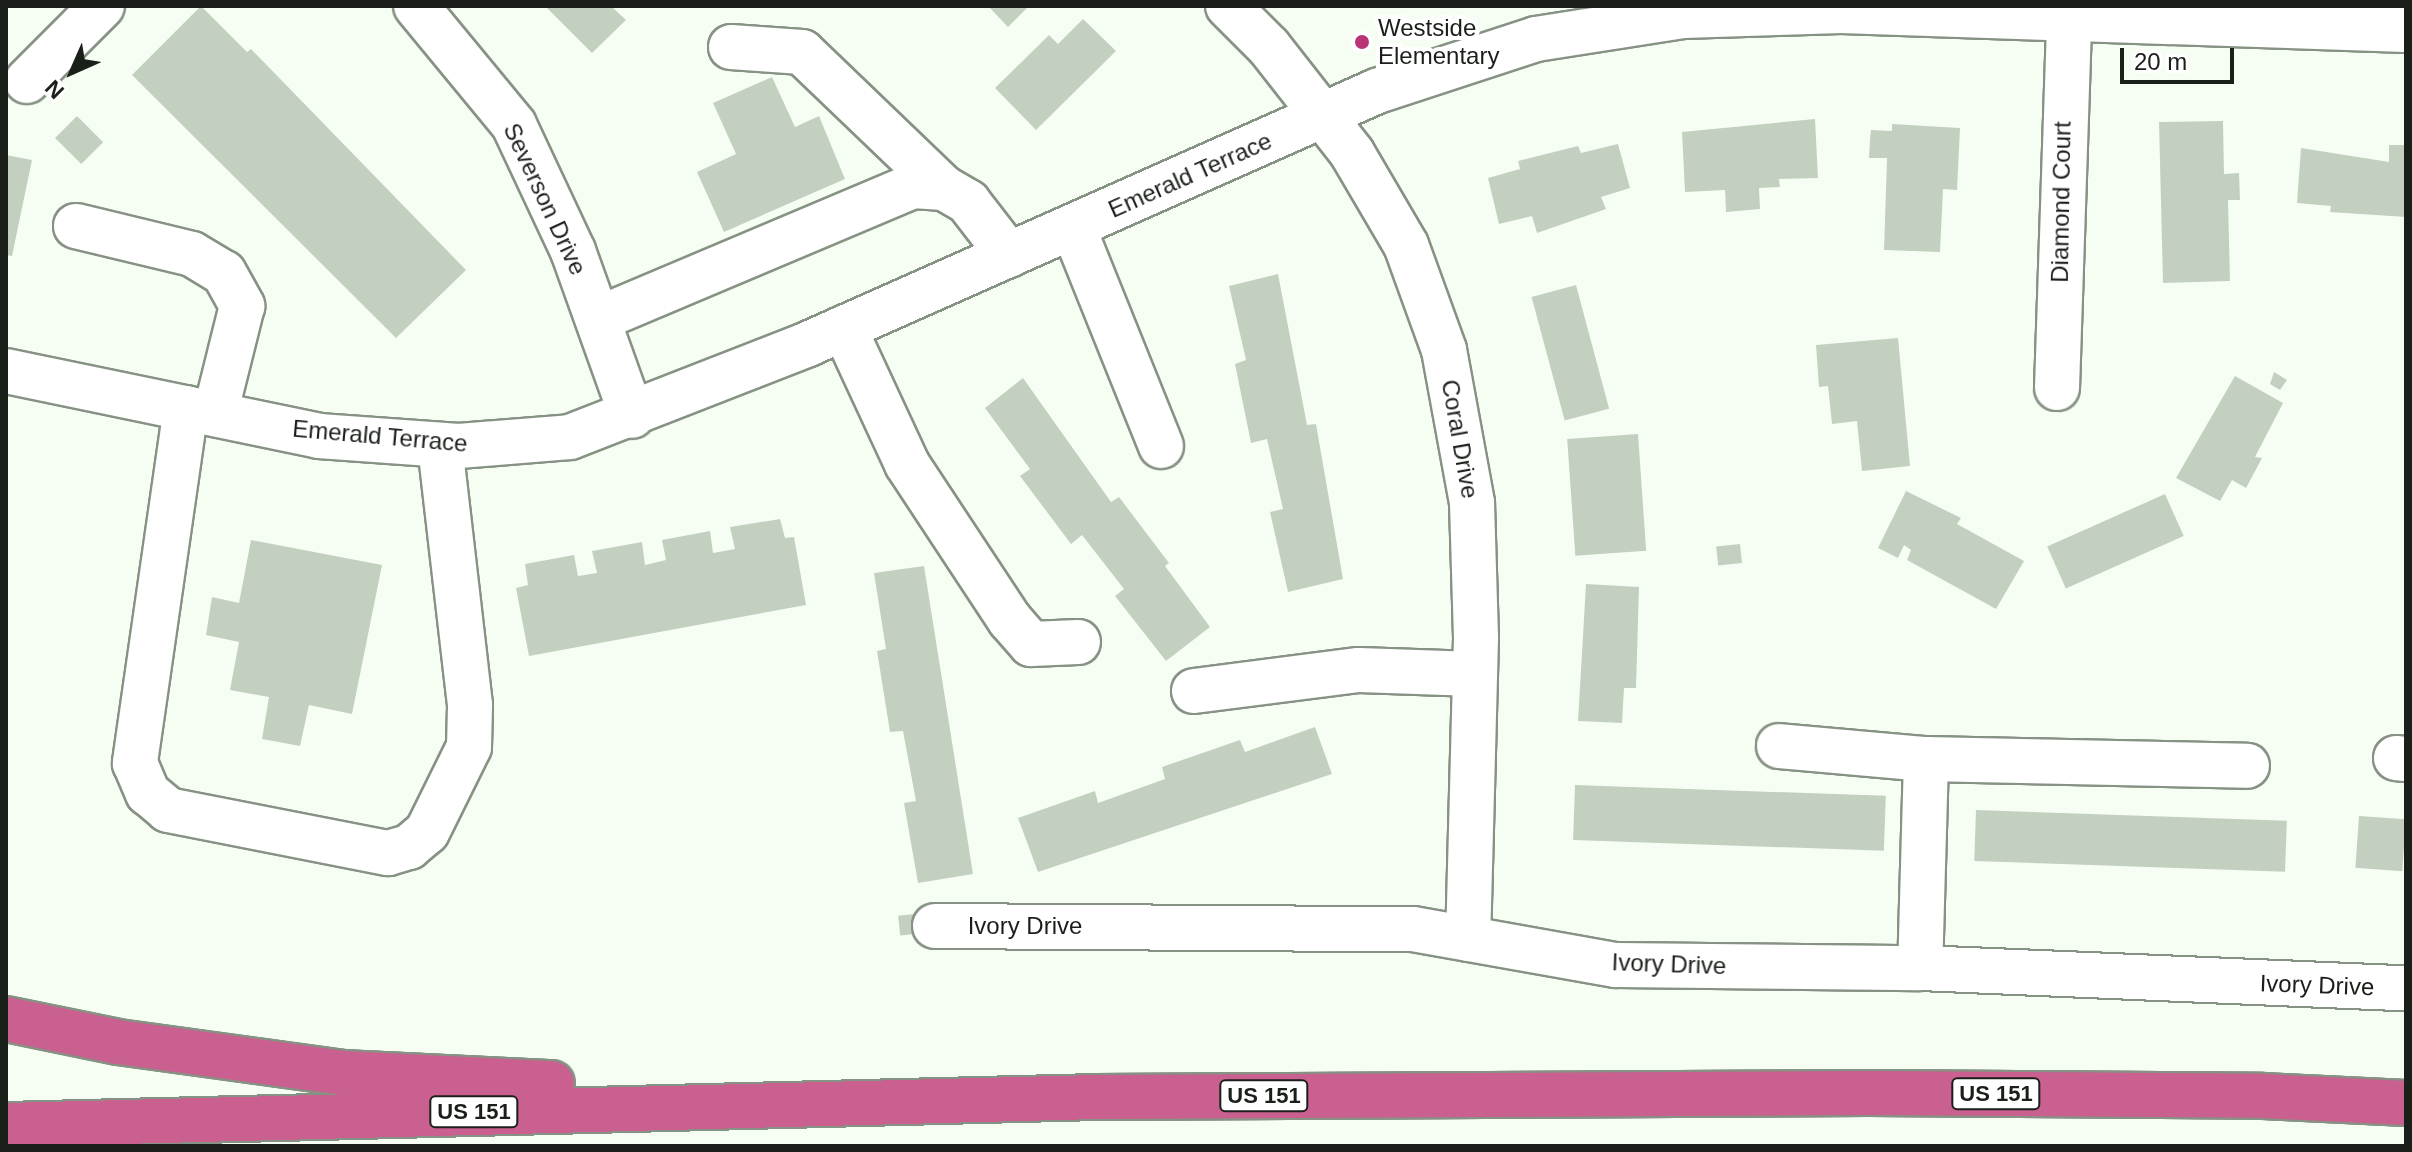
<!DOCTYPE html>
<html>
<head>
<meta charset="utf-8">
<style>
  body { margin:0 }
  #map { position:relative; width:2412px; height:1152px; overflow:hidden; background:#f6fef4; font-family:Arial,sans-serif }
  div>[style] { position:absolute }
  .building>* { inset:0; background:#c3d0c0; transform-origin:0 0 }
  .roads { filter:drop-shadow(2px 0 #869283) drop-shadow(-2px 0 #869283) drop-shadow(0 2px #869283) drop-shadow(0 -2px #869283) }
  .minor>* { height:44px; margin:-22px; padding:0 22px; transform-origin:22px; border-radius:22px; background:#fff }
  .highway>* { height:44px; margin:-22px; padding:0 22px; transform-origin:22px; border-radius:22px; background:#ca608f }
  .dots>* { width:22px; height:22px; translate:-50% -50%; box-sizing:border-box; border:4px solid #fff; border-radius:50% }
  span { translate:-50% -50%; white-space:nowrap; text-align:center; line-height:1.15; -webkit-text-stroke:8px #fff; paint-order:stroke }
  .shield-label span { padding:2px 6px; background:#fff; border:2px solid; border-radius:6px; -webkit-text-stroke-width:0 }
  .shield-label { font-size:22px; color:#1a1f19; font-weight:700 }
  .poi-label { font-size:24px; color:#1a1f19 }
  .left { translate:0 -50%; text-align:left }
  .street-label { font-size:24px; color:#1a1f19 }
  .frame { position:absolute; inset:0; border:8px solid #1a1f19; pointer-events:none }
  .north { position:absolute; left:32px; top:32px; width:80px; height:80px; -webkit-text-stroke:6px #fff; paint-order:stroke; rotate:225deg; font-size:22px; font-weight:700; line-height:32px; text-align:center; color:#1a1f19 }
  .north::after { content:''; display:block; margin:auto; width:28px; height:36px; background:#1a1f19; clip-path:polygon(50% 0,100% 100%,50% 72%,0 100%) }
  .scale { position:absolute; left:2120px; top:48px; width:114px; height:36px; box-sizing:border-box; border:4px solid #1a1f19; border-top:0; padding-left:10px; font-size:24px; line-height:28px; white-space:nowrap; color:#1a1f19; -webkit-text-stroke:6px #fff; paint-order:stroke }
</style>
</head>
<body>
<div id="map">
  <div class="building">
    <div style="clip-path:polygon(201px 6px,247px 52px,251px 49px,466px 270px,396px 338px,132px 75px)"></div>
    <div style="clip-path:polygon(545px 6px,611px 6px,626px 20px,592px 53px)"></div>
    <div style="clip-path:polygon(988px 6px,1029px 6px,1008px 27px)"></div>
    <div style="clip-path:polygon(1083px 19px,1116px 51px,1036px 130px,995px 88px,1049px 35px,1058px 44px)"></div>
    <div style="clip-path:polygon(772px 77px,795px 127px,819px 116px,845px 179px,724px 232px,697px 172px,736px 154px,713px 103px)"></div>
    <div style="left:77px;top:116px;width:37px;height:31px;rotate:45deg"></div>
    <div style="clip-path:polygon(1815px 119px,1818px 178px,1779px 179px,1780px 187px,1759px 188px,1760px 209px,1726px 212px,1725px 190px,1685px 192px,1682px 132px)"></div>
    <div style="clip-path:polygon(2223px 121px,2224px 174px,2239px 173px,2240px 200px,2228px 200px,2230px 281px,2163px 283px,2159px 122px)"></div>
    <div style="clip-path:polygon(1892px 124px,1960px 128px,1957px 190px,1943px 189px,1940px 252px,1884px 250px,1887px 158px,1869px 158px,1870px 139px,1871px 130px,1892px 131px)"></div>
    <div style="clip-path:polygon(1618px 144px,1630px 188px,1601px 197px,1606px 209px,1537px 233px,1532px 216px,1499px 224px,1488px 178px,1520px 169px,1518px 161px,1578px 146px,1581px 153px)"></div>
    <div style="clip-path:polygon(2389px 145px,2406px 145px,2406px 217px,2330px 212px,2331px 206px,2297px 203px,2301px 148px,2389px 162px)"></div>
    <div style="clip-path:polygon(6px 155px,32px 160px,12px 256px,6px 255px)"></div>
    <div style="clip-path:polygon(1278px 274px,1307px 425px,1316px 424px,1343px 579px,1288px 592px,1270px 512px,1283px 509px,1267px 439px,1251px 443px,1235px 364px,1246px 360px,1229px 286px)"></div>
    <div style="left:1576px;top:285px;width:128px;height:46px;rotate:75deg"></div>
    <div style="clip-path:polygon(1898px 338px,1910px 466px,1862px 471px,1857px 421px,1832px 424px,1828px 386px,1819px 387px,1816px 345px)"></div>
    <div style="clip-path:polygon(2274px 372px,2287px 380px,2280px 390px,2270px 384px)"></div>
    <div style="clip-path:polygon(2235px 376px,2283px 403px,2255px 457px,2262px 458px,2246px 488px,2232px 480px,2220px 501px,2176px 478px)"></div>
    <div style="clip-path:polygon(1023px 378px,1111px 502px,1119px 497px,1169px 563px,1165px 566px,1210px 627px,1166px 661px,1115px 596px,1124px 589px,1082px 535px,1071px 544px,1020px 476px,1030px 469px,985px 408px)"></div>
    <div style="left:1638px;top:434px;width:117px;height:71px;rotate:86deg"></div>
    <div style="clip-path:polygon(1906px 491px,1961px 518px,1957px 524px,2024px 561px,1996px 609px,1907px 560px,1911px 550px,1904px 545px,1898px 558px,1878px 548px)"></div>
    <div style="left:2165px;top:494px;width:46px;height:129px;rotate:66deg"></div>
    <div style="clip-path:polygon(780px 519px,785px 538px,794px 537px,806px 605px,529px 656px,516px 588px,528px 585px,525px 564px,574px 555px,578px 576px,597px 573px,592px 551px,642px 542px,645px 565px,666px 560px,662px 540px,710px 531px,713px 553px,735px 549px,730px 527px)"></div>
    <div style="clip-path:polygon(251px 540px,382px 565px,352px 714px,309px 705px,300px 746px,262px 739px,269px 697px,230px 690px,239px 642px,206px 635px,212px 597px,239px 603px)"></div>
    <div style="left:1740px;top:544px;width:19px;height:24px;rotate:84deg"></div>
    <div style="clip-path:polygon(924px 566px,973px 874px,918px 883px,904px 803px,916px 801px,903px 731px,890px 732px,877px 651px,886px 649px,874px 573px)"></div>
    <div style="clip-path:polygon(1586px 584px,1639px 587px,1636px 688px,1624px 688px,1622px 723px,1578px 721px)"></div>
    <div style="clip-path:polygon(1315px 727px,1332px 774px,1038px 872px,1018px 818px,1095px 791px,1098px 803px,1165px 779px,1162px 767px,1240px 740px,1245px 752px)"></div>
    <div style="left:1575px;top:785px;width:311px;height:55px;rotate:2deg"></div>
    <div style="left:1976px;top:810px;width:311px;height:51px;rotate:2deg"></div>
    <div style="left:2359px;top:816px;width:47px;height:52px;rotate:4deg"></div>
    <div style="left:924px;top:913px;width:20px;height:26px;rotate:84deg"></div>
  </div>
  <div class="roads">
    <div class="minor">
      <div style="left:416px;top:6px;width:154px;rotate:50.5deg"></div>
      <div style="left:514px;top:125px;width:139px;rotate:64.9deg"></div>
      <div style="left:573px;top:251px;width:175px;rotate:70.3deg"></div>
      <div style="left:1228px;top:6px;width:58px;rotate:45deg"></div>
      <div style="left:1269px;top:47px;width:135px;rotate:51.9deg"></div>
      <div style="left:1352px;top:153px;width:107px;rotate:59.6deg"></div>
      <div style="left:1406px;top:245px;width:112px;rotate:70.1deg"></div>
      <div style="left:1444px;top:350px;width:156px;rotate:79.6deg"></div>
      <div style="left:1472px;top:503px;width:135px;rotate:88.3deg"></div>
      <div style="left:1476px;top:638px;width:301px;rotate:91.5deg"></div>
      <div style="left:731px;top:47px;width:71px;rotate:4deg"></div>
      <div style="left:802px;top:52px;width:197px;rotate:43.8deg"></div>
      <div style="left:944px;top:188px;width:28px;rotate:30deg"></div>
      <div style="left:968px;top:202px;width:67px;rotate:52.3deg"></div>
      <div style="left:27px;top:81px;width:106px;rotate:-45deg"></div>
      <div style="left:76px;top:226px;width:119px;rotate:13.6deg"></div>
      <div style="left:192px;top:254px;width:37px;rotate:31deg"></div>
      <div style="left:224px;top:273px;width:38px;rotate:61deg"></div>
      <div style="left:242px;top:306px;width:111px;rotate:104deg"></div>
      <div style="left:1073px;top:227px;width:236px;rotate:68.1deg"></div>
      <div style="left:598px;top:319px;width:342px;rotate:-22.9deg"></div>
      <div style="left:913px;top:186px;width:31px;rotate:4deg"></div>
      <div style="left:844px;top:328px;width:150px;rotate:65.1deg"></div>
      <div style="left:907px;top:464px;width:187px;rotate:56.6deg"></div>
      <div style="left:1010px;top:620px;width:32px;rotate:49deg"></div>
      <div style="left:1031px;top:644px;width:47px;rotate:-2.4deg"></div>
      <div style="left:6px;top:371px;width:320px;rotate:11.7deg"></div>
      <div style="left:319px;top:436px;width:140px;rotate:4.1deg"></div>
      <div style="left:459px;top:446px;width:111px;rotate:-4.6deg"></div>
      <div style="left:570px;top:437px;width:256px;rotate:-21.3deg"></div>
      <div style="left:808px;top:344px;width:623px;rotate:-23.97deg"></div>
      <div style="left:1377px;top:91px;width:167px;rotate:-18.1deg"></div>
      <div style="left:1536px;top:39px;width:149px;rotate:-8.9deg"></div>
      <div style="left:1683px;top:16px;width:158px;rotate:-1.8deg"></div>
      <div style="left:1841px;top:11px;width:565px;rotate:1.93deg"></div>
      <div style="left:2057px;top:388px;width:371px;rotate:-88.1deg"></div>
      <div style="left:186px;top:408px;width:359px;rotate:98.2deg"></div>
      <div style="left:135px;top:763px;width:33px;rotate:67deg"></div>
      <div style="left:148px;top:793px;width:26px;rotate:40deg"></div>
      <div style="left:168px;top:810px;width:224px;rotate:11.1deg"></div>
      <div style="left:388px;top:853px;width:22px;rotate:-16deg"></div>
      <div style="left:409px;top:847px;width:23px;rotate:-40deg"></div>
      <div style="left:427px;top:832px;width:95px;rotate:-63.7deg"></div>
      <div style="left:469px;top:747px;width:42px;rotate:-88.6deg"></div>
      <div style="left:470px;top:705px;width:262px;rotate:-96.6deg"></div>
      <div style="left:1194px;top:691px;width:166px;rotate:-7.3deg"></div>
      <div style="left:1359px;top:670px;width:116px;rotate:2deg"></div>
      <div style="left:1779px;top:746px;width:148px;rotate:5.1deg"></div>
      <div style="left:1926px;top:759px;width:209px;rotate:91.6deg"></div>
      <div style="left:2396px;top:758px;width:10px;rotate:6deg"></div>
      <div style="left:1926px;top:759px;width:321px;rotate:1.2deg"></div>
      <div style="left:935px;top:926px;width:478px;rotate:0.4deg"></div>
      <div style="left:1413px;top:929px;width:206px;rotate:10.1deg"></div>
      <div style="left:1616px;top:965px;width:304px;rotate:0.6deg"></div>
      <div style="left:1920px;top:968px;width:486px;rotate:2.4deg"></div>
    </div>
    <div class="highway">
      <div style="left:6px;top:1019px;width:114px;rotate:11.6deg"></div>
      <div style="left:118px;top:1042px;width:228px;rotate:7.8deg"></div>
      <div style="left:344px;top:1073px;width:208px;rotate:2.8deg"></div>
      <div style="left:6px;top:1125px;width:1089px;rotate:-1.47deg"></div>
      <div style="left:1095px;top:1097px;width:773px;rotate:-0.3deg"></div>
      <div style="left:1868px;top:1093px;width:395px;rotate:0.4deg"></div>
      <div style="left:2263px;top:1096px;width:143px;rotate:2.8deg"></div>
    </div>
  </div>
  <div class="dots">
    <div style="left:1362px;top:42px;background:#b93477"></div>
  </div>
  <div class="shield-label">
    <span style="left:1996px;top:1094px">US 151</span>
    <span style="left:1264px;top:1096px">US 151</span>
    <span style="left:474px;top:1112px">US 151</span>
  </div>
  <div class="poi-label">
    <span class="left" style="left:1378px;top:42px">Westside<br>Elementary</span>
  </div>
  <div class="street-label">
    <span style="left:1190px;top:175px;rotate:-24deg">Emerald Terrace</span>
    <span style="left:545px;top:199px;rotate:65deg">Severson Drive</span>
    <span style="left:2061px;top:202px;rotate:-89deg">Diamond Court</span>
    <span style="left:380px;top:436px;rotate:5deg">Emerald Terrace</span>
    <span style="left:1460px;top:439px;rotate:80deg">Coral Drive</span>
    <span style="left:1025px;top:926px">Ivory Drive</span>
    <span style="left:1669px;top:964px;rotate:2deg">Ivory Drive</span>
    <span style="left:2317px;top:985px;rotate:2deg">Ivory Drive</span>
  </div>
  <div class="frame"></div>
  <div class="north">N</div>
  <div class="scale">20 m</div>
</div>
</body>
</html>
